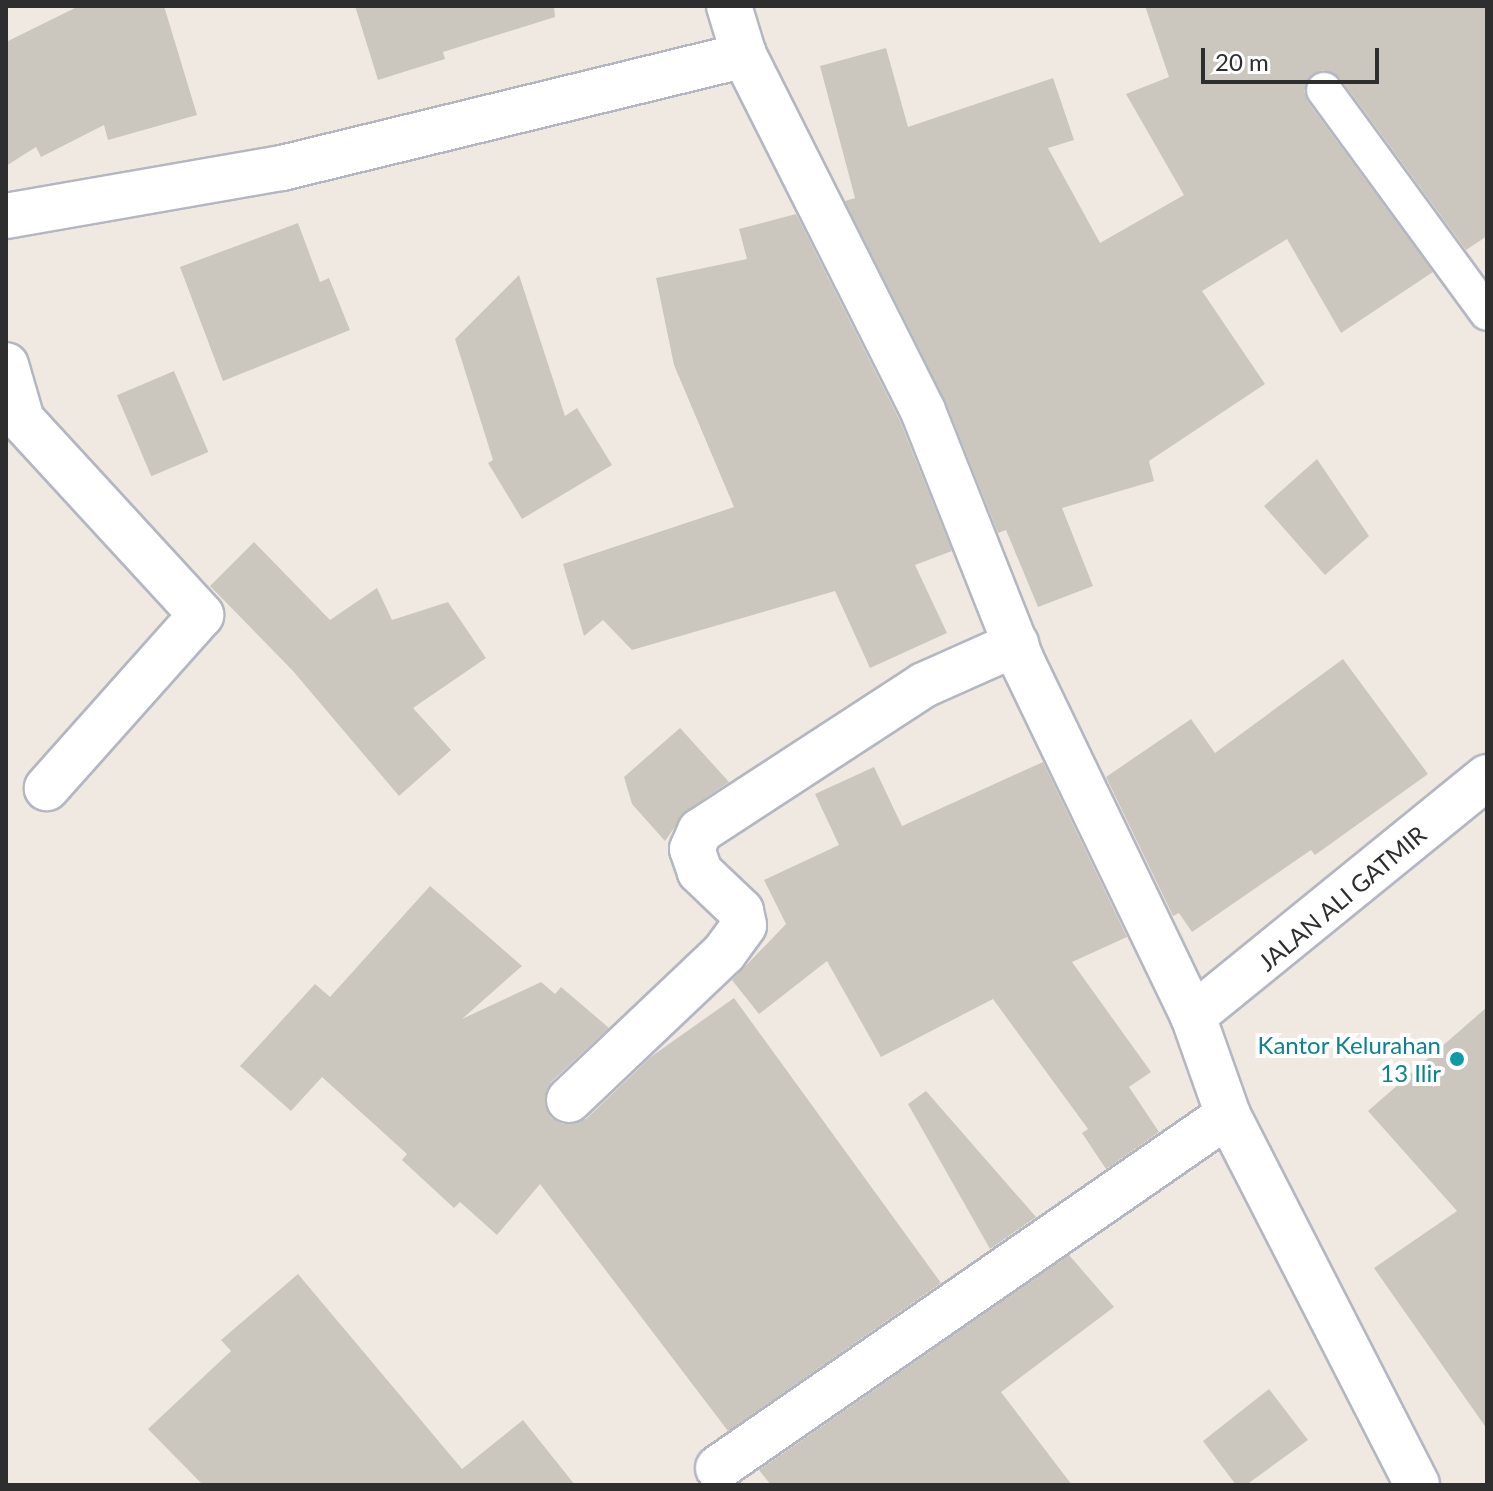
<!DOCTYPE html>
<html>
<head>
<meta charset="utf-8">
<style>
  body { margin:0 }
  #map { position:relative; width:1493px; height:1491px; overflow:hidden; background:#efe9e1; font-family:Lato,sans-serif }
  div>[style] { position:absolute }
  .building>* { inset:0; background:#cbc7bf; transform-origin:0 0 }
  .roads { filter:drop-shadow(2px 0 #b4b7c1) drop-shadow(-2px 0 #b4b7c1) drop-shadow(0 2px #b4b7c1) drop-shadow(0 -2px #b4b7c1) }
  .lane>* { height:34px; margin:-17px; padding:0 17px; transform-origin:17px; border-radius:17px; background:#fff }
  .street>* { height:44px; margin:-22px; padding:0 22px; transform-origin:22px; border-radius:22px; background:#fff }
  .secondary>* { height:44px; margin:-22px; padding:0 22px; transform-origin:22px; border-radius:22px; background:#fff }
  .dots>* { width:22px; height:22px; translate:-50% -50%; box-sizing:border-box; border:4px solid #fff; border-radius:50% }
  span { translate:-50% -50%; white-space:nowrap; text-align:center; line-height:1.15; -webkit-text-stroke:8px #fff; paint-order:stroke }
  .street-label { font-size:24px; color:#2e2e2e }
  .culture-label { font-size:24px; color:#0d838f }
  .right { translate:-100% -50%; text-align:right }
  .frame { position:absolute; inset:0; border:8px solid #2e2e2e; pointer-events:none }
  .scale { position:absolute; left:1201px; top:48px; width:178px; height:36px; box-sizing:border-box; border:4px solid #2e2e2e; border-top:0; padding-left:10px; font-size:24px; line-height:28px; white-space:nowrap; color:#2e2e2e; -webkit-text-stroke:6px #fff; paint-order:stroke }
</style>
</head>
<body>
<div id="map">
  <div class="building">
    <div style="clip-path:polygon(79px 6px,164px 6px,197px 115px,108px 140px,104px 125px,41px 157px,36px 147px,6px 166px,6px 42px)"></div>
    <div style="clip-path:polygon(355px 6px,554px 6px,555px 17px,443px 52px,445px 59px,378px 80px)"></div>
    <div style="clip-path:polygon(1145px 6px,1487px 6px,1487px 236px,1466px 250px,1340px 78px,1323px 70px,1312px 74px,1304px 91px,1308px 102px,1433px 272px,1341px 333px,1287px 239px,1202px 291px,1265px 384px,1149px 461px,1154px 481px,1062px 508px,1093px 586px,1038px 607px,1006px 530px,998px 533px,945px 400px,845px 201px,855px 198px,820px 66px,886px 48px,908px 127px,1053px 78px,1074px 140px,1048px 148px,1100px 243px,1184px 195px,1126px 94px,1169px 77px)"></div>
    <div style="clip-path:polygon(796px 214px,900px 421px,952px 551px,915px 565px,947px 633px,870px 668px,835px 591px,632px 650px,603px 620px,584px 636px,563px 564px,734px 507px,674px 365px,656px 278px,747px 259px,739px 229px)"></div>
    <div style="clip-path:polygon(298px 223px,320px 282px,329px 278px,350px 330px,223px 381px,180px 267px)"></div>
    <div style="clip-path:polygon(519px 275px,565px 416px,577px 408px,612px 465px,522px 519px,488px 463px,493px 460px,455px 339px)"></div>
    <div style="left:174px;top:371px;width:88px;height:62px;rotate:67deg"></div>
    <div style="clip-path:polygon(1317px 459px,1369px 536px,1325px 575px,1264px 506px)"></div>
    <div style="clip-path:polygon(254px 542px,330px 620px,377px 588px,392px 620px,448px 602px,486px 658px,413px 708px,451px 750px,399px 796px,293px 671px,210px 586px)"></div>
    <div style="clip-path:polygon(1343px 659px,1428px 774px,1315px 855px,1311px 850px,1192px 932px,1179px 913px,1173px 916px,1106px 777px,1191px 719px,1215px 753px)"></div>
    <div style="clip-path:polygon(680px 728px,729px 782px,686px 811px,665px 841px,632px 804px,624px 777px)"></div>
    <div style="clip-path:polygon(1043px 762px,1127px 937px,1072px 962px,1151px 1072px,1129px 1087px,1159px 1132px,1106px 1169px,1082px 1133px,1088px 1129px,993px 999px,881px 1057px,827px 961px,759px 1014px,732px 980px,786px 924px,764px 880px,839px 845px,815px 794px,874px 767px,902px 826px)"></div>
    <div style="clip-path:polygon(430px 886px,522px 966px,462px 1019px,541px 982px,555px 994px,561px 987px,609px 1028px,551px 1082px,545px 1105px,551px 1118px,563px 1124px,586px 1119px,652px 1056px,734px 998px,941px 1283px,728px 1431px,540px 1184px,497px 1235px,460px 1202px,454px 1208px,402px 1160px,407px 1154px,322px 1077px,291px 1111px,240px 1066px,315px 984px,330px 997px)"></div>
    <div style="clip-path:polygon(1487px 1007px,1487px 1429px,1374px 1268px,1457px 1211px,1368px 1111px)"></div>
    <div style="clip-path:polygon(926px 1091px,1036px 1217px,990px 1249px,908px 1104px)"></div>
    <div style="clip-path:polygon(1069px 1255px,1114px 1307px,1001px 1392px,1072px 1485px,771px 1485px,759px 1470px)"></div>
    <div style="clip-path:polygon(298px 1274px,462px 1469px,523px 1420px,575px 1485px,203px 1485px,148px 1429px,231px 1351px,221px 1340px)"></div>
    <div style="clip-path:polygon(1269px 1389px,1308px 1440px,1246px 1485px,1236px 1485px,1203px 1441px)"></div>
  </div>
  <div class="roads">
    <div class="lane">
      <div style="left:1324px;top:90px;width:276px;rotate:53.8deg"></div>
    </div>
    <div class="street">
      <div style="left:729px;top:6px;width:51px;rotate:73deg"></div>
      <div style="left:6px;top:365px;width:57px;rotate:73.8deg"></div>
      <div style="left:22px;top:420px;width:265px;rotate:47.4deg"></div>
      <div style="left:201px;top:615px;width:232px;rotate:131.7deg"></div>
      <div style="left:569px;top:1100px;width:214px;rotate:-43.5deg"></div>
      <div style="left:724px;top:953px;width:34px;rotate:-54deg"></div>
      <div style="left:744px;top:925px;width:14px;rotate:-102deg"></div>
      <div style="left:741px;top:911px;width:57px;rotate:-136.4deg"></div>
      <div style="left:700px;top:872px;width:24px;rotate:-109deg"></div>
      <div style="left:692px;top:849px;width:20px;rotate:-66deg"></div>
      <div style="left:700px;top:831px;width:267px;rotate:-33.1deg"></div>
      <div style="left:924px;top:685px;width:101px;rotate:-24deg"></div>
      <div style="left:718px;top:1468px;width:620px;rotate:-34.69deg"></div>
    </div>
    <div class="secondary">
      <div style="left:6px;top:216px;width:280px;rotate:-9.9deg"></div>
      <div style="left:282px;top:168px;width:476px;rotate:-13.7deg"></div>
      <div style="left:744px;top:55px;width:398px;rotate:63.3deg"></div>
      <div style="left:923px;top:411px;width:271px;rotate:68.4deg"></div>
      <div style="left:1023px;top:663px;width:392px;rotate:64.3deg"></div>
      <div style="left:1193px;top:1016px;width:105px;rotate:70.5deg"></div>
      <div style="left:1228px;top:1115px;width:415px;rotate:62.9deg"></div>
      <div style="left:1193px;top:1016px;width:379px;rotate:-39.1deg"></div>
    </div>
  </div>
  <div class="dots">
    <div style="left:1457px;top:1059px;background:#0f9aa8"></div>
  </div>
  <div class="street-label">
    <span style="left:1342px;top:898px;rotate:-40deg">JALAN ALI GATMIR</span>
  </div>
  <div class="culture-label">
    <span class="right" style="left:1441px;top:1059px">Kantor Kelurahan<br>13 Ilir</span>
  </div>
  <div class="frame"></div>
  <div class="scale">20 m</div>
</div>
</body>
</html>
